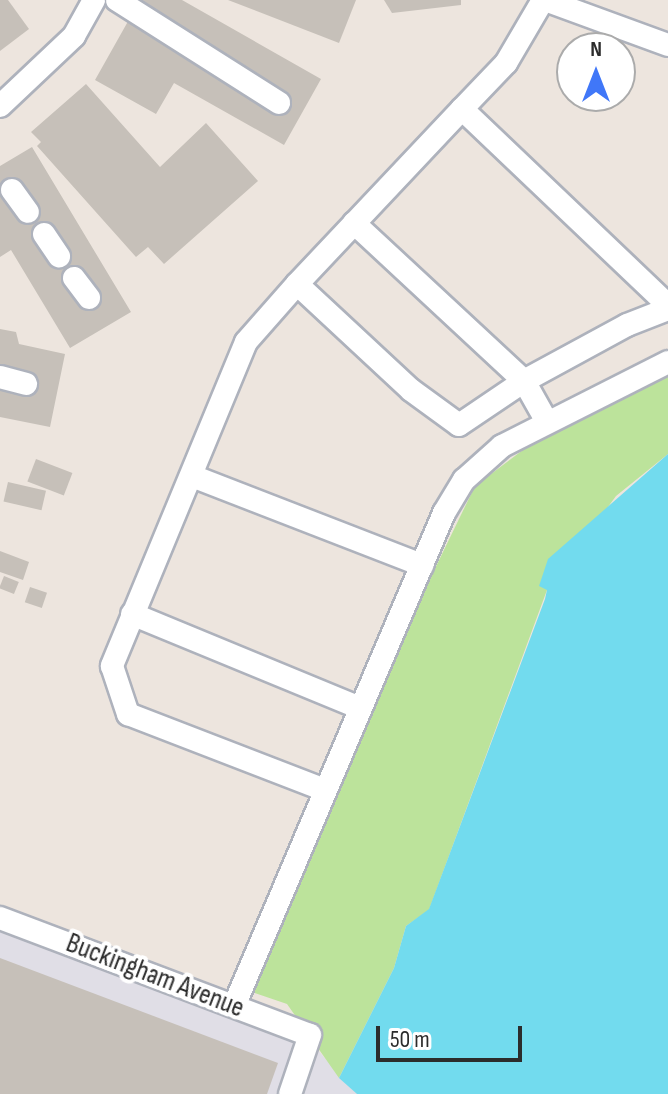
<!DOCTYPE html>
<html>
<head>
<meta charset="utf-8">
<style>
  body { margin:0 }
  #map { position:relative; width:668px; height:1094px; overflow:hidden; background:#ede5de; font-family:"Sofia Sans Condensed",sans-serif }
  div>[style] { position:absolute }
  .industrial>* { inset:0; background:#e0dee6 }
  .green>* { inset:0; background:#bce39b }
  .water>* { inset:0; background:#72dbee }
  .building>* { inset:0; background:#c6c0b9; transform-origin:0 0 }
  .minor-tunnel>* { height:22px; margin-top:-11px; transform-origin:0; background:repeating-linear-gradient(90deg,#c6c0ba 0 22px,transparent 0 33px) }
  .roads { filter:drop-shadow(2px 0 #aeb2bc) drop-shadow(-2px 0 #aeb2bc) drop-shadow(0 2px #aeb2bc) drop-shadow(0 -2px #aeb2bc) }
  .minor>* { height:22px; margin:-11px; padding:0 11px; transform-origin:11px; border-radius:11px; background:#fff }
  span { translate:-50% -50%; white-space:nowrap; text-align:center; line-height:1.15; -webkit-text-stroke:8px #fff; paint-order:stroke }
  .street-label { font-size:28px; color:#2c2c2c }
  .north { position:absolute; left:556px; top:32px; width:80px; height:80px; box-sizing:border-box; background:#fff; border:2px solid #ababab; border-radius:50%; rotate:0deg; font-size:22px; font-weight:700; line-height:32px; text-align:center; color:#2c2c2c }
  .north::after { content:''; display:block; margin:auto; width:28px; height:36px; background:#4077f8; clip-path:polygon(50% 0,100% 100%,50% 72%,0 100%) }
  .scale { position:absolute; left:376px; top:1026px; width:146px; height:36px; box-sizing:border-box; border:4px solid #2c2c2c; border-top:0; padding-left:10px; font-size:24px; line-height:28px; white-space:nowrap; color:#2c2c2c; -webkit-text-stroke:6px #fff; paint-order:stroke }
</style>
</head>
<body>
<div id="map">
  <div class="industrial">
    <div style="clip-path:polygon(0 917px,305px 1036px,357px 1094px,0 1094px)"></div>
  </div>
  <div class="green">
    <div style="clip-path:polygon(668px 377px,668px 454px,616px 496px,547px 590px,429px 910px,406px 926px,394px 968px,339px 1078px,287px 1004px,252px 992px,426px 587px,475px 486px,548px 431px)"></div>
  </div>
  <div class="water">
    <div style="clip-path:polygon(668px 454px,668px 1094px,357px 1094px,339px 1078px,394px 968px,406px 926px,429px 909px,545px 599px,547px 590px,539px 586px,548px 559px)"></div>
  </div>
  <div class="building">
    <div style="clip-path:polygon(0 0,8px 0,29px 29px,0 51px)"></div>
    <div style="clip-path:polygon(140px 0,182px 0,321px 79px,284px 145px,174px 83px,156px 114px,95px 80px)"></div>
    <div style="clip-path:polygon(228px 0,356px 0,339px 43px)"></div>
    <div style="clip-path:polygon(384px 0,461px 0,461px 5px,392px 13px)"></div>
    <div style="clip-path:polygon(86px 84px,160px 167px,206px 123px,258px 181px,164px 264px,148px 247px,136px 257px,37px 146px,41px 142px,31px 132px)"></div>
    <div style="clip-path:polygon(32px 147px,131px 312px,70px 348px,11px 250px,0 257px,0 166px)"></div>
    <div style="clip-path:polygon(0 329px,16px 332px,19px 344px,65px 354px,50px 427px,0 417px)"></div>
    <div style="left:36px;top:459px;width:39px;height:24px;rotate:21deg"></div>
    <div style="left:8px;top:482px;width:39px;height:20px;rotate:13deg"></div>
    <div style="clip-path:polygon(0 551px,29px 562px,23px 580px,0 572px)"></div>
    <div style="left:4px;top:576px;width:16px;height:13px;rotate:22deg"></div>
    <div style="left:30px;top:587px;width:18px;height:16px;rotate:19deg"></div>
    <div style="clip-path:polygon(0 958px,278px 1063px,267px 1094px,0 1094px)"></div>
  </div>
  <div class="minor-tunnel">
    <div style="left:0;top:173px;width:21px;rotate:55deg"></div>
  </div>
  <div class="roads">
    <div class="minor">
      <div style="left:117px;top:0;width:192px;rotate:32.4deg"></div>
      <div style="left:543px;top:0;width:73px;rotate:120.4deg"></div>
      <div style="left:506px;top:63px;width:64px;rotate:133.7deg"></div>
      <div style="left:462px;top:109px;width:284px;rotate:43.6deg"></div>
      <div style="left:545px;top:0;width:131px;rotate:20.1deg"></div>
      <div style="left:0;top:106px;width:102px;rotate:-43.4deg"></div>
      <div style="left:74px;top:36px;width:41px;rotate:-60.9deg"></div>
      <div style="left:462px;top:109px;width:241px;rotate:133.3deg"></div>
      <div style="left:297px;top:284px;width:156px;rotate:42.9deg"></div>
      <div style="left:411px;top:390px;width:59px;rotate:36.1deg"></div>
      <div style="left:459px;top:425px;width:78px;rotate:-34.1deg"></div>
      <div style="left:524px;top:381px;width:117px;rotate:-28.5deg"></div>
      <div style="left:627px;top:325px;width:44px;rotate:-21.3deg"></div>
      <div style="left:12px;top:190px;width:27px;rotate:54deg"></div>
      <div style="left:354px;top:223px;width:232px;rotate:42.9deg"></div>
      <div style="left:524px;top:381px;width:47px;rotate:60.7deg"></div>
      <div style="left:44px;top:234px;width:27px;rotate:56deg"></div>
      <div style="left:74px;top:278px;width:25px;rotate:53deg"></div>
      <div style="left:297px;top:284px;width:77px;rotate:131.3deg"></div>
      <div style="left:246px;top:342px;width:351px;rotate:112.5deg"></div>
      <div style="left:112px;top:666px;width:51px;rotate:71.6deg"></div>
      <div style="left:128px;top:714px;width:211px;rotate:21.1deg"></div>
      <div style="left:0;top:377px;width:27px;rotate:15deg"></div>
      <div style="left:192px;top:476px;width:247px;rotate:21.2deg"></div>
      <div style="left:132px;top:614px;width:247px;rotate:22.4deg"></div>
      <div style="left:0;top:918px;width:331px;rotate:20.7deg"></div>
      <div style="left:310px;top:1035px;width:62px;rotate:108.7deg"></div>
      <div style="left:234px;top:1006px;width:536px;rotate:-66.93deg"></div>
      <div style="left:444px;top:513px;width:39px;rotate:-59deg"></div>
      <div style="left:464px;top:480px;width:51px;rotate:-41.8deg"></div>
      <div style="left:502px;top:446px;width:186px;rotate:-26.8deg"></div>
    </div>
  </div>
  <div class="street-label">
    <span style="left:155px;top:976px;rotate:21deg">Buckingham Avenue</span>
  </div>
  <div class="north">N</div>
  <div class="scale">50 m</div>
</div>
</body>
</html>
